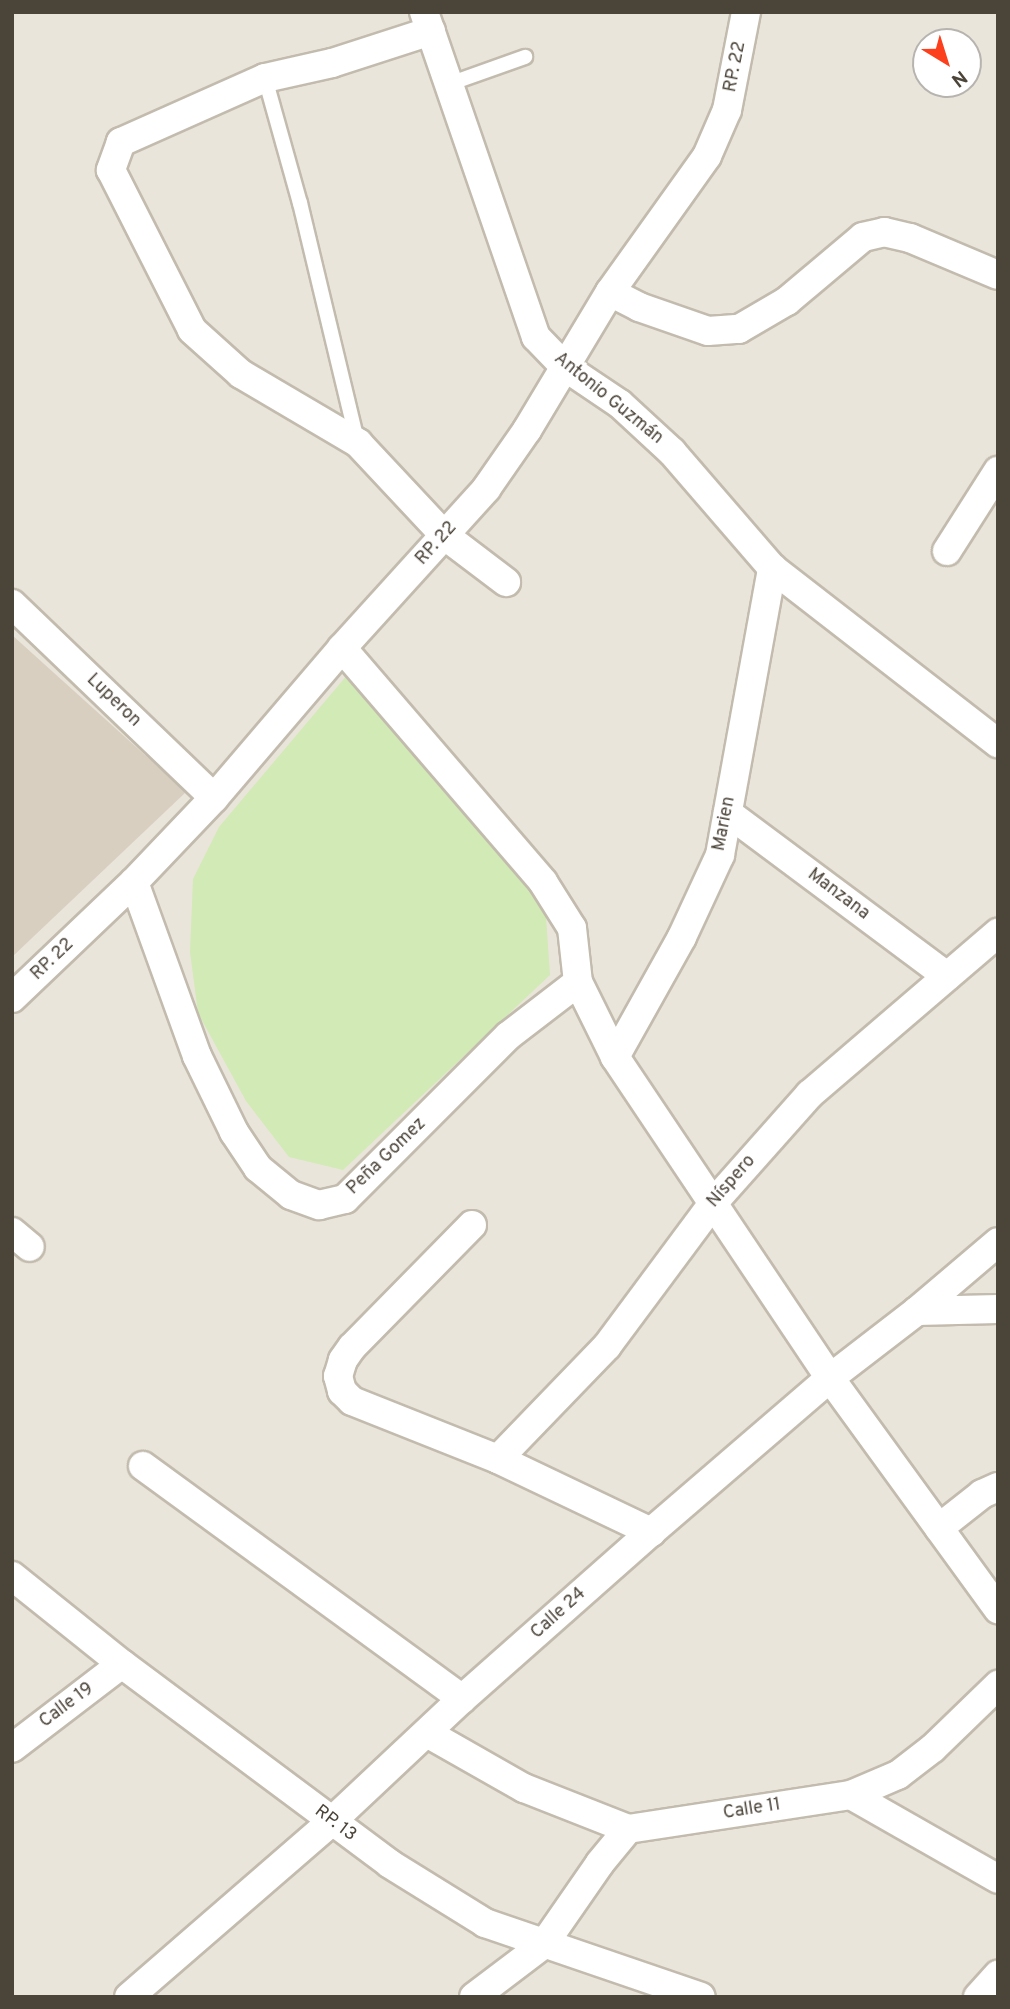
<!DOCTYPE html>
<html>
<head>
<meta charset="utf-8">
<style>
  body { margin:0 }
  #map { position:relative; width:1010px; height:2009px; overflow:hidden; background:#f6f3ec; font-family:Overpass,sans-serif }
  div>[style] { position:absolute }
  .residential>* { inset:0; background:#eae5da }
  .green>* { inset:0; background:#d2eab5 }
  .building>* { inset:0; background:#d8cfc1 }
  .roads { filter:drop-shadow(2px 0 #c2bbae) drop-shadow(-2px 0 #c2bbae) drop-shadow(0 2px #c2bbae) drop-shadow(0 -2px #c2bbae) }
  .service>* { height:14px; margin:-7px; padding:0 7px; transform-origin:7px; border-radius:7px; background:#fff }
  .minor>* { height:28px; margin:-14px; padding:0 14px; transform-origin:14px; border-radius:14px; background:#fff }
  span { translate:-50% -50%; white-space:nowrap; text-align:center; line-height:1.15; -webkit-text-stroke:6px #fff; paint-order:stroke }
  .street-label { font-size:18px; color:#4b4439 }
  .frame { position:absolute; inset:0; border:14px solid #4b4439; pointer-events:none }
  .north { position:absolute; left:912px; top:28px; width:70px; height:70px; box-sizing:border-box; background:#fff; border:2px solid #b7b4b0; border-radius:50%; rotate:142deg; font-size:19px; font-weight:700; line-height:28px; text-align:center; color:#4b4439 }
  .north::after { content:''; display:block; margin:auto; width:24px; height:32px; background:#fc3f1d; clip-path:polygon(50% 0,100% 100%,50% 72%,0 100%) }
</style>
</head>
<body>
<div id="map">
  <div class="residential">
    <div style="clip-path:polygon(evenodd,12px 12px,998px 12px,998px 1997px,12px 1997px,12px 12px,926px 42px,968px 42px,968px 84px,926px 84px,926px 42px)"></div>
  </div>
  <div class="green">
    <div style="clip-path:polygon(348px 674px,545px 902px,550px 975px,343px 1170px,289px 1157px,246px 1101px,198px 1013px,190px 952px,193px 879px,219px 827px)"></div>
  </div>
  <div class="building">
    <div style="clip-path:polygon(12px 635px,186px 792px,12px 957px)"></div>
  </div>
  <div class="roads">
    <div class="service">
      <div style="left:265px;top:78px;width:130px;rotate:74.4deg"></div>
      <div style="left:300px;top:203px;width:244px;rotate:76.5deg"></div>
      <div style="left:449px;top:84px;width:81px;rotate:-19.6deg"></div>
    </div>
    <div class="minor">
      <div style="left:424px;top:12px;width:344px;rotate:71deg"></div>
      <div style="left:536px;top:337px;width:42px;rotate:46deg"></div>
      <div style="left:565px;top:367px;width:66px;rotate:33.9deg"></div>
      <div style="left:620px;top:404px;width:71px;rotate:42.7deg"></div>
      <div style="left:672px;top:452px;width:153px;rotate:49.2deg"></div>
      <div style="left:772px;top:568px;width:286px;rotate:37.8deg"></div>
      <div style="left:431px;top:31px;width:104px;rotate:162.1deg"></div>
      <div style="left:332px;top:63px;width:69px;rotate:167.4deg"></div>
      <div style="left:265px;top:78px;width:158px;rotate:156deg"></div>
      <div style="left:121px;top:142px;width:30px;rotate:110deg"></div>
      <div style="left:111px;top:170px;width:179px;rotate:63.1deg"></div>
      <div style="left:192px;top:330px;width:66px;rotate:41.9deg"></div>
      <div style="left:241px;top:374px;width:136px;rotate:30.5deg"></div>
      <div style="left:358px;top:443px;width:126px;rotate:46.9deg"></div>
      <div style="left:444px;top:535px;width:78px;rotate:37.2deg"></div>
      <div style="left:610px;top:292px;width:33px;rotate:27deg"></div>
      <div style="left:639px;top:307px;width:73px;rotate:19.2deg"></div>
      <div style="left:708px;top:331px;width:31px;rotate:-4deg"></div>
      <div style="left:739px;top:329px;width:56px;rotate:-30.3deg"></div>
      <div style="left:787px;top:301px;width:99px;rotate:-40.1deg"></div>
      <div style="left:863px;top:237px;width:22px;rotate:-13deg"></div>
      <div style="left:884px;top:232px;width:27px;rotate:13deg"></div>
      <div style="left:910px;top:238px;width:95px;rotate:22.8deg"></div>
      <div style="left:947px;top:551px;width:95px;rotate:-57.5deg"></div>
      <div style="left:12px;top:604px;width:280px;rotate:43.8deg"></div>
      <div style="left:342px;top:648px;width:308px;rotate:49.3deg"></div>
      <div style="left:543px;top:882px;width:54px;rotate:57.8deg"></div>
      <div style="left:572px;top:928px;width:54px;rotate:83.7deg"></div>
      <div style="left:578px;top:982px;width:84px;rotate:63.7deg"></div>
      <div style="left:615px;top:1057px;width:386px;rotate:56.2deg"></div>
      <div style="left:830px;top:1378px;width:286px;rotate:54deg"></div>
      <div style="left:728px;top:813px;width:273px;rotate:36.7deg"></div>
      <div style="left:134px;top:882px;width:185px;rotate:70.1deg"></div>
      <div style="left:197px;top:1056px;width:85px;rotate:64deg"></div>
      <div style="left:234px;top:1132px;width:43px;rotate:56.3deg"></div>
      <div style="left:258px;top:1168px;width:43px;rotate:39.3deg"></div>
      <div style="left:291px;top:1195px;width:30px;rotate:20deg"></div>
      <div style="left:319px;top:1205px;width:27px;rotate:-13deg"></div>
      <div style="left:345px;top:1199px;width:231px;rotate:-45deg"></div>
      <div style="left:508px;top:1036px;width:88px;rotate:-37.6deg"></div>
      <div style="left:12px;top:998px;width:168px;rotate:-43.6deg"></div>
      <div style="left:134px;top:882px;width:116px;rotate:-46.4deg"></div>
      <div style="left:214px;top:798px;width:197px;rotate:-49.5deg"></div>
      <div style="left:342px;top:648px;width:215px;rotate:-47.8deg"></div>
      <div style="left:486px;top:489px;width:72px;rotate:-55.2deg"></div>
      <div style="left:527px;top:430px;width:161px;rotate:-59deg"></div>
      <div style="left:610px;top:292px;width:167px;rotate:-54.5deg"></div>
      <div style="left:707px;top:156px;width:50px;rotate:-66.5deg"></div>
      <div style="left:727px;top:110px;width:100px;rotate:-79deg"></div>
      <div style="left:615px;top:1057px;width:137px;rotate:-60.8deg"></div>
      <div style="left:682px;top:937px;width:90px;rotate:-65.1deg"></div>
      <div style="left:720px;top:855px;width:292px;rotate:-79.7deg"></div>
      <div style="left:472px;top:1225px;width:171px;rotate:134.5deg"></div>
      <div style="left:352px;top:1347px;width:16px;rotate:125deg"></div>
      <div style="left:343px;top:1360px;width:17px;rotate:107deg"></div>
      <div style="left:338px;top:1376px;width:16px;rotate:75deg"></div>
      <div style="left:342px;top:1391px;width:14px;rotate:45deg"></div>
      <div style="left:352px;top:1401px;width:157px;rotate:21.7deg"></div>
      <div style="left:498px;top:1459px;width:170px;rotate:25.5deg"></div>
      <div style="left:12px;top:1232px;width:23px;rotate:40deg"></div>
      <div style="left:917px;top:1311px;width:81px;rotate:-1.4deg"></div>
      <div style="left:498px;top:1459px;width:157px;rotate:-46deg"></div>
      <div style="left:607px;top:1346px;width:179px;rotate:-53.4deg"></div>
      <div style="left:714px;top:1202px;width:144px;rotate:-48.4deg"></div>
      <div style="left:810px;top:1094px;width:248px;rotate:-40.6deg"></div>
      <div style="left:143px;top:1466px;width:395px;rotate:36.1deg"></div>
      <div style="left:939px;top:1528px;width:55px;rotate:-38.3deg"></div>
      <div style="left:982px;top:1494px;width:17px;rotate:-24deg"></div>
      <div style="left:12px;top:1576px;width:141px;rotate:38.7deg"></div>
      <div style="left:122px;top:1664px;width:334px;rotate:36.7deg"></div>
      <div style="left:390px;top:1864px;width:112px;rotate:31.8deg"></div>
      <div style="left:485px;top:1923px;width:228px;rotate:18.9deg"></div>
      <div style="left:427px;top:1733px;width:112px;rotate:29.6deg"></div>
      <div style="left:524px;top:1788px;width:112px;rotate:21.5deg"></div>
      <div style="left:12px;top:1748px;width:138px;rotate:-37.4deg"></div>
      <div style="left:851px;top:1795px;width:169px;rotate:29.7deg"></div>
      <div style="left:129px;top:1997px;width:269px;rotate:-40.9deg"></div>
      <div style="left:332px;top:1821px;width:178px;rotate:-43.2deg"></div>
      <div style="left:462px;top:1699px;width:252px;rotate:-41.5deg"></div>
      <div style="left:651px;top:1532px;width:236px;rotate:-40.7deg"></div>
      <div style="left:830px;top:1378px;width:110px;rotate:-37.6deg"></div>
      <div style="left:917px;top:1311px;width:106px;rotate:-40.4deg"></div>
      <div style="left:474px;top:1997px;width:88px;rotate:-37.1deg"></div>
      <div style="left:544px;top:1944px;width:98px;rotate:-55.3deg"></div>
      <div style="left:600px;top:1863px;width:44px;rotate:-50.5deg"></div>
      <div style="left:628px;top:1829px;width:226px;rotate:-8.7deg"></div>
      <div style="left:851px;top:1795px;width:51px;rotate:-23.1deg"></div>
      <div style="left:898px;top:1775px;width:44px;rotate:-37.6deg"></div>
      <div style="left:933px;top:1748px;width:91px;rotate:-44.1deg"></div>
      <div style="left:978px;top:1997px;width:30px;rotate:-48deg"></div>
    </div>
  </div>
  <div class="street-label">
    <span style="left:736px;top:67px;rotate:-79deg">RP. 22</span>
    <span style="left:608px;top:399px;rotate:39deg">Antonio Guzmán</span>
    <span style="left:437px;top:544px;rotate:-48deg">RP. 22</span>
    <span style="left:113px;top:701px;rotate:44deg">Luperon</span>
    <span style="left:725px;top:824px;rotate:-79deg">Marien</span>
    <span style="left:838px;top:895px;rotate:37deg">Manzana</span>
    <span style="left:53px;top:960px;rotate:-44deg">RP. 22</span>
    <span style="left:387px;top:1157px;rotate:-44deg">Peña Gomez</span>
    <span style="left:732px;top:1182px;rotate:-49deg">Níspero</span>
    <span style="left:559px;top:1614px;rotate:-42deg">Calle 24</span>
    <span style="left:67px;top:1706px;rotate:-37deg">Calle 19</span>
    <span style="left:752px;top:1810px;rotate:-9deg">Calle 11</span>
    <span style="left:335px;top:1824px;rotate:37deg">RP. 13</span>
  </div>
  <div class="frame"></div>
  <div class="north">N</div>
</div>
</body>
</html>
